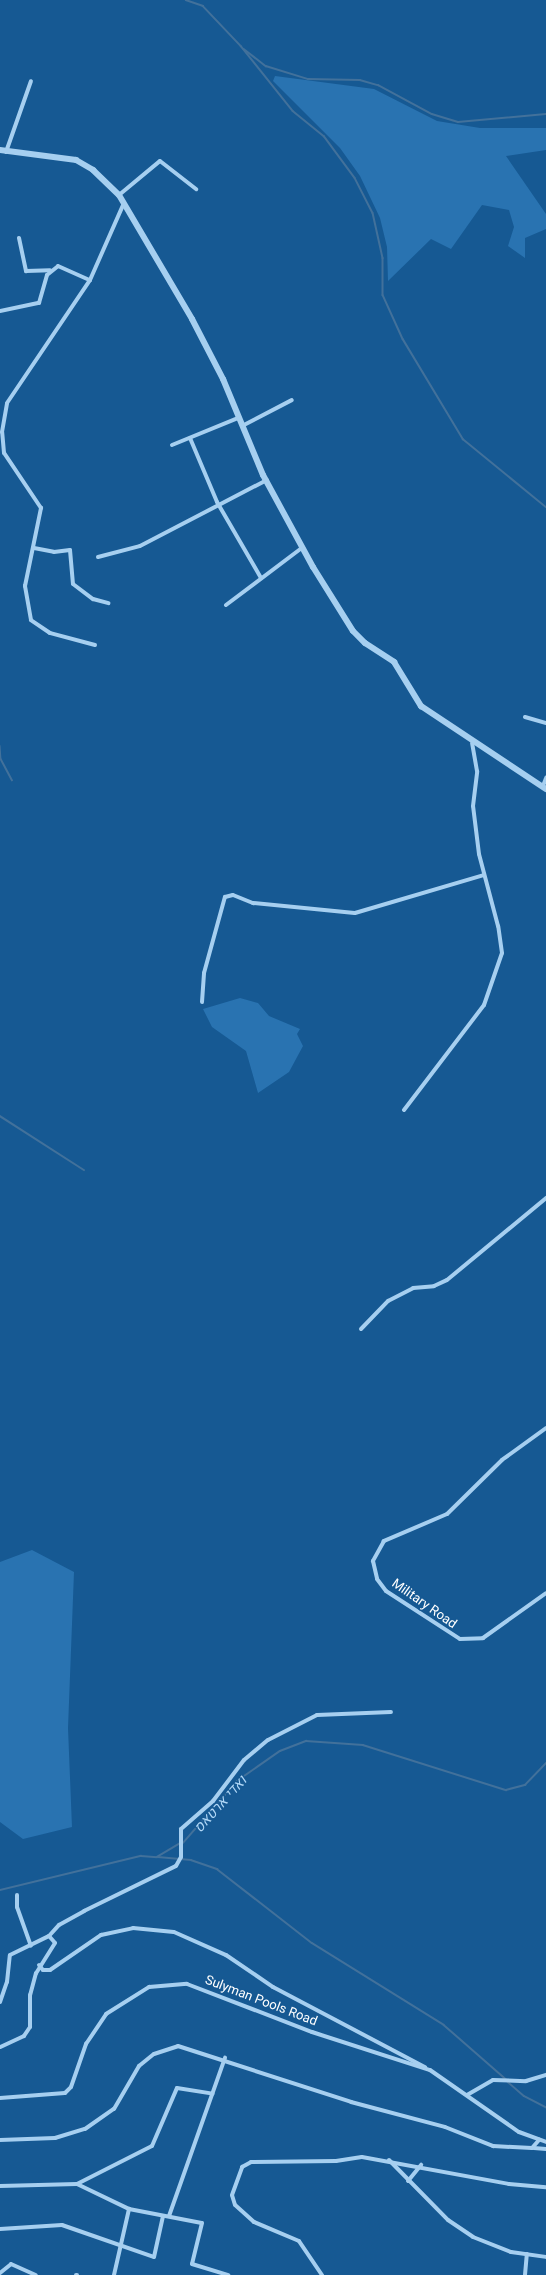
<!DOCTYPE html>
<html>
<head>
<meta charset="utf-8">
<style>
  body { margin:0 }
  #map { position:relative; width:546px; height:2275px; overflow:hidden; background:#165993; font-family:Roboto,Heebo,sans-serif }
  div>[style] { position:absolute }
  .green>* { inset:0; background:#2973b1 }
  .stream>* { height:1.5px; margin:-0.75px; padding:0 0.75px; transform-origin:0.75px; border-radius:0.75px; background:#42719b }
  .minor>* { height:4px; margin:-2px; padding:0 2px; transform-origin:2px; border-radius:2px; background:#a6cff0 }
  .tertiary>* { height:6px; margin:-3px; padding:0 3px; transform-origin:3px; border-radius:3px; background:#a6cff0 }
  span { translate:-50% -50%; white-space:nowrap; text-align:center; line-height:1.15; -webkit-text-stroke:3px #165993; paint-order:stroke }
  .street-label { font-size:13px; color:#fff }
  .water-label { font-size:14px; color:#b2d8f7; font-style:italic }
</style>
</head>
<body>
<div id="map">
  <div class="green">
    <div style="clip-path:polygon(275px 76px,374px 89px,437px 121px,480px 128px,546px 128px,546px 150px,506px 156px,546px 214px,546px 229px,525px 238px,525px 258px,508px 246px,514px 227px,509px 210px,482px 205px,451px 249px,431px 239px,388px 281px,387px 247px,380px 218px,360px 176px,340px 148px,273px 81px)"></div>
    <div style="clip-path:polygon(240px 998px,258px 1003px,269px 1016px,300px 1029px,297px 1034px,303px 1046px,289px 1072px,258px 1093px,246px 1051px,212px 1027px,203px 1009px)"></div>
    <div style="clip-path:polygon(32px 1550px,74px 1572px,68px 1728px,72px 1827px,23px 1839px,0 1822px,0 1562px)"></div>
  </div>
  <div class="stream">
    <div style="left:186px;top:0;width:18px;rotate:19deg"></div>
    <div style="left:203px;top:6px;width:55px;rotate:46.5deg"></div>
    <div style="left:241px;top:46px;width:83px;rotate:51.3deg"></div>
    <div style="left:293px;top:111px;width:40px;rotate:39deg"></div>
    <div style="left:324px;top:136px;width:52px;rotate:53.6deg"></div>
    <div style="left:355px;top:178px;width:39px;rotate:63deg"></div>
    <div style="left:373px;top:213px;width:46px;rotate:77.5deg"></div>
    <div style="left:383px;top:258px;width:37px;rotate:90deg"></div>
    <div style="left:383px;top:295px;width:48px;rotate:65.6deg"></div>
    <div style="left:403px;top:339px;width:117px;rotate:59deg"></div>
    <div style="left:463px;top:439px;width:107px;rotate:39.3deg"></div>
    <div style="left:244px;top:49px;width:28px;rotate:38deg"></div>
    <div style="left:266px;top:66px;width:44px;rotate:17.2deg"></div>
    <div style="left:308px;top:79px;width:52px;rotate:1.1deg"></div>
    <div style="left:360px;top:80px;width:19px;rotate:16deg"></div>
    <div style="left:378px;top:85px;width:61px;rotate:28.2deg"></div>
    <div style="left:432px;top:114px;width:27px;rotate:17deg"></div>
    <div style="left:458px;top:122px;width:88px;rotate:-5.2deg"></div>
    <div style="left:0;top:746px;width:13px;rotate:86deg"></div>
    <div style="left:1px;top:759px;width:24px;rotate:62deg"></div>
    <div style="left:0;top:1116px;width:100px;rotate:32.7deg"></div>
    <div style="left:183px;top:1843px;width:82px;rotate:-48.9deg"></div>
    <div style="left:237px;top:1781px;width:52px;rotate:-34.9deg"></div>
    <div style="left:280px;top:1751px;width:28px;rotate:-21deg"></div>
    <div style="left:306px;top:1741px;width:57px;rotate:4deg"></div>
    <div style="left:363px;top:1745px;width:150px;rotate:17.5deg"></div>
    <div style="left:506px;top:1790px;width:20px;rotate:-15deg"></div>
    <div style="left:525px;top:1785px;width:30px;rotate:-46deg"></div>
    <div style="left:158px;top:1857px;width:33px;rotate:5deg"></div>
    <div style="left:191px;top:1860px;width:28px;rotate:19deg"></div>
    <div style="left:217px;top:1869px;width:120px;rotate:37.9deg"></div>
    <div style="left:312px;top:1943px;width:155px;rotate:31.8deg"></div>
    <div style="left:444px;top:2025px;width:82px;rotate:41.1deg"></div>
    <div style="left:0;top:1890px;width:145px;rotate:-13.6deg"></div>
    <div style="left:141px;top:1856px;width:16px;rotate:4deg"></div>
    <div style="left:157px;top:1857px;width:26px;rotate:-31deg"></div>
    <div style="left:508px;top:2082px;width:21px;rotate:41deg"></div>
    <div style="left:524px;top:2096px;width:25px;rotate:27deg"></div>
  </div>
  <div class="minor">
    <div style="left:6px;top:152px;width:75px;rotate:-70.6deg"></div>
    <div style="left:119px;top:195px;width:53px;rotate:-39.7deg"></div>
    <div style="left:160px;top:161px;width:46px;rotate:37.9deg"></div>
    <div style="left:19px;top:238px;width:34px;rotate:78deg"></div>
    <div style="left:26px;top:271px;width:24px;rotate:-2deg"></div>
    <div style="left:0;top:311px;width:40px;rotate:-12deg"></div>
    <div style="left:39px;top:303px;width:29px;rotate:-74deg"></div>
    <div style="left:47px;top:275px;width:14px;rotate:-39deg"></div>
    <div style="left:58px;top:266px;width:35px;rotate:24deg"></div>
    <div style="left:242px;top:426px;width:56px;rotate:-27.5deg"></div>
    <div style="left:190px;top:438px;width:69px;rotate:67.1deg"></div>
    <div style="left:217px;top:502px;width:88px;rotate:59.9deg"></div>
    <div style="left:172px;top:445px;width:71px;rotate:-22.2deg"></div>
    <div style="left:34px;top:548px;width:20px;rotate:11deg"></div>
    <div style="left:54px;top:552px;width:16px;rotate:-7deg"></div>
    <div style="left:70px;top:550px;width:34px;rotate:85deg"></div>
    <div style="left:73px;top:584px;width:25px;rotate:37deg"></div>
    <div style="left:93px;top:599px;width:16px;rotate:15deg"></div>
    <div style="left:98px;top:557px;width:43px;rotate:-14.7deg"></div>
    <div style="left:140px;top:546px;width:143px;rotate:-27.5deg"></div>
    <div style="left:226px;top:605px;width:96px;rotate:-37deg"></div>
    <div style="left:95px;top:645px;width:47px;rotate:-165.1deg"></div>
    <div style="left:50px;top:633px;width:23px;rotate:-146deg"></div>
    <div style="left:31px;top:620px;width:35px;rotate:-100deg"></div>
    <div style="left:25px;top:586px;width:80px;rotate:-78.4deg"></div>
    <div style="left:41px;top:508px;width:66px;rotate:-123.9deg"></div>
    <div style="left:4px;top:453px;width:21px;rotate:-95deg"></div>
    <div style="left:2px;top:432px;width:29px;rotate:-80deg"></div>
    <div style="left:7px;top:403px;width:148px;rotate:-56deg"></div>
    <div style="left:90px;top:280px;width:84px;rotate:-66.2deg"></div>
    <div style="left:525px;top:717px;width:22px;rotate:16deg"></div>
    <div style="left:543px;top:786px;width:9px;rotate:-69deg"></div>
    <div style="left:202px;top:1002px;width:29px;rotate:-86deg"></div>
    <div style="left:204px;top:973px;width:79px;rotate:-74.6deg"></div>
    <div style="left:225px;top:897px;width:8px;rotate:-14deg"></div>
    <div style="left:233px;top:895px;width:22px;rotate:22deg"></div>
    <div style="left:253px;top:903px;width:102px;rotate:5.6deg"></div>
    <div style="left:355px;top:913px;width:134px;rotate:-16.4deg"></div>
    <div style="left:404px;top:1110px;width:132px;rotate:-52.7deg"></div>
    <div style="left:484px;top:1005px;width:55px;rotate:-70.9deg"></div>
    <div style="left:502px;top:953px;width:27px;rotate:-98deg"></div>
    <div style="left:498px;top:926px;width:74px;rotate:-104.8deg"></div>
    <div style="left:479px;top:854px;width:48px;rotate:-97.1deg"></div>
    <div style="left:473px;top:806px;width:35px;rotate:-83deg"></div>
    <div style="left:477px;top:771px;width:28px;rotate:-100deg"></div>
    <div style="left:361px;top:1329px;width:39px;rotate:-46deg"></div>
    <div style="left:388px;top:1301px;width:28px;rotate:-27deg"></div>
    <div style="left:413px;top:1288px;width:21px;rotate:-5deg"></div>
    <div style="left:434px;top:1286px;width:14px;rotate:-25deg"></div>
    <div style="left:447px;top:1280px;width:129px;rotate:-39.6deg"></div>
    <div style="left:546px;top:1428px;width:54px;rotate:144deg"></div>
    <div style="left:502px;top:1460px;width:77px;rotate:135.5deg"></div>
    <div style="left:447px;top:1514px;width:69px;rotate:156.8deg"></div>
    <div style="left:384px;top:1541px;width:23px;rotate:119deg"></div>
    <div style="left:373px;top:1561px;width:18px;rotate:77deg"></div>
    <div style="left:377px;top:1579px;width:15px;rotate:53deg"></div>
    <div style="left:386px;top:1591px;width:88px;rotate:33deg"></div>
    <div style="left:460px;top:1639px;width:23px;rotate:-2deg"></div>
    <div style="left:483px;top:1638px;width:77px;rotate:-35.5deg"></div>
    <div style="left:17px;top:1895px;width:12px;rotate:90deg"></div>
    <div style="left:17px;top:1907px;width:41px;rotate:70.3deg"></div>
    <div style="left:49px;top:1936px;width:15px;rotate:-48deg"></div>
    <div style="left:59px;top:1925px;width:29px;rotate:-29deg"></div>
    <div style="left:84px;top:1911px;width:102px;rotate:-26.1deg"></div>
    <div style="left:176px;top:1866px;width:10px;rotate:-61deg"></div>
    <div style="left:181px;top:1857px;width:28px;rotate:-90deg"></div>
    <div style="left:181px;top:1829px;width:43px;rotate:-41.2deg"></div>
    <div style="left:213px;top:1801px;width:51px;rotate:-52.9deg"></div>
    <div style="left:244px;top:1760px;width:31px;rotate:-40deg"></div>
    <div style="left:268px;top:1740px;width:55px;rotate:-27deg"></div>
    <div style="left:317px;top:1715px;width:74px;rotate:-2.3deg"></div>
    <div style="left:39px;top:1965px;width:6px;rotate:51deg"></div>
    <div style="left:43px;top:1970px;width:7px"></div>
    <div style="left:50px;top:1970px;width:62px;rotate:-34.5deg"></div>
    <div style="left:101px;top:1935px;width:33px;rotate:-12deg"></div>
    <div style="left:133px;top:1928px;width:41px;rotate:5.6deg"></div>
    <div style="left:174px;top:1932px;width:57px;rotate:23.9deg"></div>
    <div style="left:226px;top:1955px;width:57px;rotate:34.2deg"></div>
    <div style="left:273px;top:1987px;width:172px;rotate:27.8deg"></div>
    <div style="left:0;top:2002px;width:21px;rotate:-71deg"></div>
    <div style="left:7px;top:1982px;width:27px;rotate:-84deg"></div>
    <div style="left:10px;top:1955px;width:43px;rotate:-26deg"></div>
    <div style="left:49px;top:1936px;width:9px;rotate:49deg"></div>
    <div style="left:55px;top:1943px;width:36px;rotate:122deg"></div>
    <div style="left:36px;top:1973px;width:23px;rotate:105deg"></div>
    <div style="left:30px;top:1995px;width:32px;rotate:90deg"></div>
    <div style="left:30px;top:2027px;width:11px;rotate:124deg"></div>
    <div style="left:24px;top:2036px;width:26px;rotate:155deg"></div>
    <div style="left:467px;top:2095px;width:30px;rotate:-30deg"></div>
    <div style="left:493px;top:2080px;width:33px;rotate:2deg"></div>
    <div style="left:526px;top:2081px;width:21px;rotate:-17deg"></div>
    <div style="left:0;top:2098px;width:65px;rotate:-4.4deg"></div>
    <div style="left:65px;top:2093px;width:8px;rotate:-45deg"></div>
    <div style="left:71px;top:2087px;width:46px;rotate:-70.8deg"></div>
    <div style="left:86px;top:2044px;width:36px;rotate:-56deg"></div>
    <div style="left:106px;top:2014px;width:51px;rotate:-32.1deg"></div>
    <div style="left:149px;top:1987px;width:38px;rotate:-5deg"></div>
    <div style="left:187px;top:1984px;width:134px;rotate:21deg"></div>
    <div style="left:312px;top:2032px;width:124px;rotate:17.9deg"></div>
    <div style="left:430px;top:2070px;width:108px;rotate:34.9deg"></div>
    <div style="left:519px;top:2132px;width:29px;rotate:20deg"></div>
    <div style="left:0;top:2140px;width:55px;rotate:-2.1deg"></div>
    <div style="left:55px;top:2138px;width:31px;rotate:-17deg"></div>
    <div style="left:85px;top:2129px;width:35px;rotate:-35deg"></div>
    <div style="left:114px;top:2109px;width:50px;rotate:-59.8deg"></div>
    <div style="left:139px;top:2066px;width:19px;rotate:-39deg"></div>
    <div style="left:154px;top:2054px;width:25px;rotate:-18deg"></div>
    <div style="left:178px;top:2046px;width:182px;rotate:17.9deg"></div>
    <div style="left:351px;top:2102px;width:97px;rotate:14.9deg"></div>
    <div style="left:445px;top:2127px;width:52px;rotate:21.6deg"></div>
    <div style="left:493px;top:2146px;width:39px;rotate:3deg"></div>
    <div style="left:532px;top:2148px;width:11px;rotate:-49deg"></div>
    <div style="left:534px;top:2148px;width:12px;rotate:5deg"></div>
    <div style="left:389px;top:2160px;width:84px;rotate:45.5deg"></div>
    <div style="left:448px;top:2220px;width:30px;rotate:34deg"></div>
    <div style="left:473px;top:2237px;width:41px;rotate:21.5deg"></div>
    <div style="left:511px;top:2252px;width:35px;rotate:8deg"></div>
    <div style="left:408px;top:2181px;width:21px;rotate:-51deg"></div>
    <div style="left:77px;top:2184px;width:84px;rotate:-26.9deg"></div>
    <div style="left:152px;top:2146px;width:63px;rotate:-66.7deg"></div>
    <div style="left:177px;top:2088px;width:36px;rotate:9deg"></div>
    <div style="left:0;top:2186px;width:77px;rotate:-1.5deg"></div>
    <div style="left:77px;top:2184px;width:58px;rotate:25.7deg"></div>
    <div style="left:129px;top:2209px;width:74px;rotate:10.9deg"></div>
    <div style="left:202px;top:2223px;width:42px;rotate:103.7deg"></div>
    <div style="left:192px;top:2264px;width:38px;rotate:17deg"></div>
    <div style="left:169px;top:2216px;width:168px;rotate:-70.5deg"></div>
    <div style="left:0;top:2229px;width:62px;rotate:-3.7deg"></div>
    <div style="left:62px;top:2225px;width:97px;rotate:19.2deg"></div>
    <div style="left:154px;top:2257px;width:42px;rotate:-77.6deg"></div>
    <div style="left:0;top:2273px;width:14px;rotate:-39deg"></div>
    <div style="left:11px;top:2264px;width:27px;rotate:24deg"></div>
    <div style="left:76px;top:2275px;width:1px"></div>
    <div style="left:114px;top:2275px;width:68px;rotate:-77.2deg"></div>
    <div style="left:322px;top:2275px;width:41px;rotate:-124.1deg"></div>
    <div style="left:299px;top:2241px;width:49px;rotate:-157.1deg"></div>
    <div style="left:254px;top:2222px;width:25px;rotate:-138deg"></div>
    <div style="left:235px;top:2205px;width:10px;rotate:-107deg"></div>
    <div style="left:232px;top:2195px;width:30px;rotate:-70deg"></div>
    <div style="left:242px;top:2167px;width:10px;rotate:-29deg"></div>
    <div style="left:251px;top:2162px;width:85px;rotate:-0.7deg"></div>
    <div style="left:336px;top:2161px;width:26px;rotate:-9deg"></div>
    <div style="left:362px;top:2157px;width:149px;rotate:10.4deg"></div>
    <div style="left:509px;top:2184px;width:37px;rotate:5deg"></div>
    <div style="left:525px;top:2275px;width:21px;rotate:-85deg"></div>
  </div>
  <div class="tertiary">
    <div style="left:0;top:150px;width:77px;rotate:7.5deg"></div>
    <div style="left:76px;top:160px;width:20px;rotate:30deg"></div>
    <div style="left:93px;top:170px;width:36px;rotate:44deg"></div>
    <div style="left:119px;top:195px;width:144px;rotate:59.5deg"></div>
    <div style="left:192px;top:319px;width:68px;rotate:62.7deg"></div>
    <div style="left:223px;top:379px;width:104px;rotate:67.4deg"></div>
    <div style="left:263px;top:475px;width:105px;rotate:61.5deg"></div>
    <div style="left:313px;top:567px;width:75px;rotate:58deg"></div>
    <div style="left:353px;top:631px;width:17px;rotate:45deg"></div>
    <div style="left:365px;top:643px;width:35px;rotate:33deg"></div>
    <div style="left:394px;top:662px;width:52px;rotate:58.5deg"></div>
    <div style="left:421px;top:706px;width:150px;rotate:33.6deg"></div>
  </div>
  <div class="street-label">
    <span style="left:424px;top:1604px;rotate:35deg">Military Road</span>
    <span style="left:261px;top:2001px;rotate:21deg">Sulyman Pools Road</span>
  </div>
  <div class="water-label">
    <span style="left:220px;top:1804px;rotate:-48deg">ואדי ארטאס</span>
  </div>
</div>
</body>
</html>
